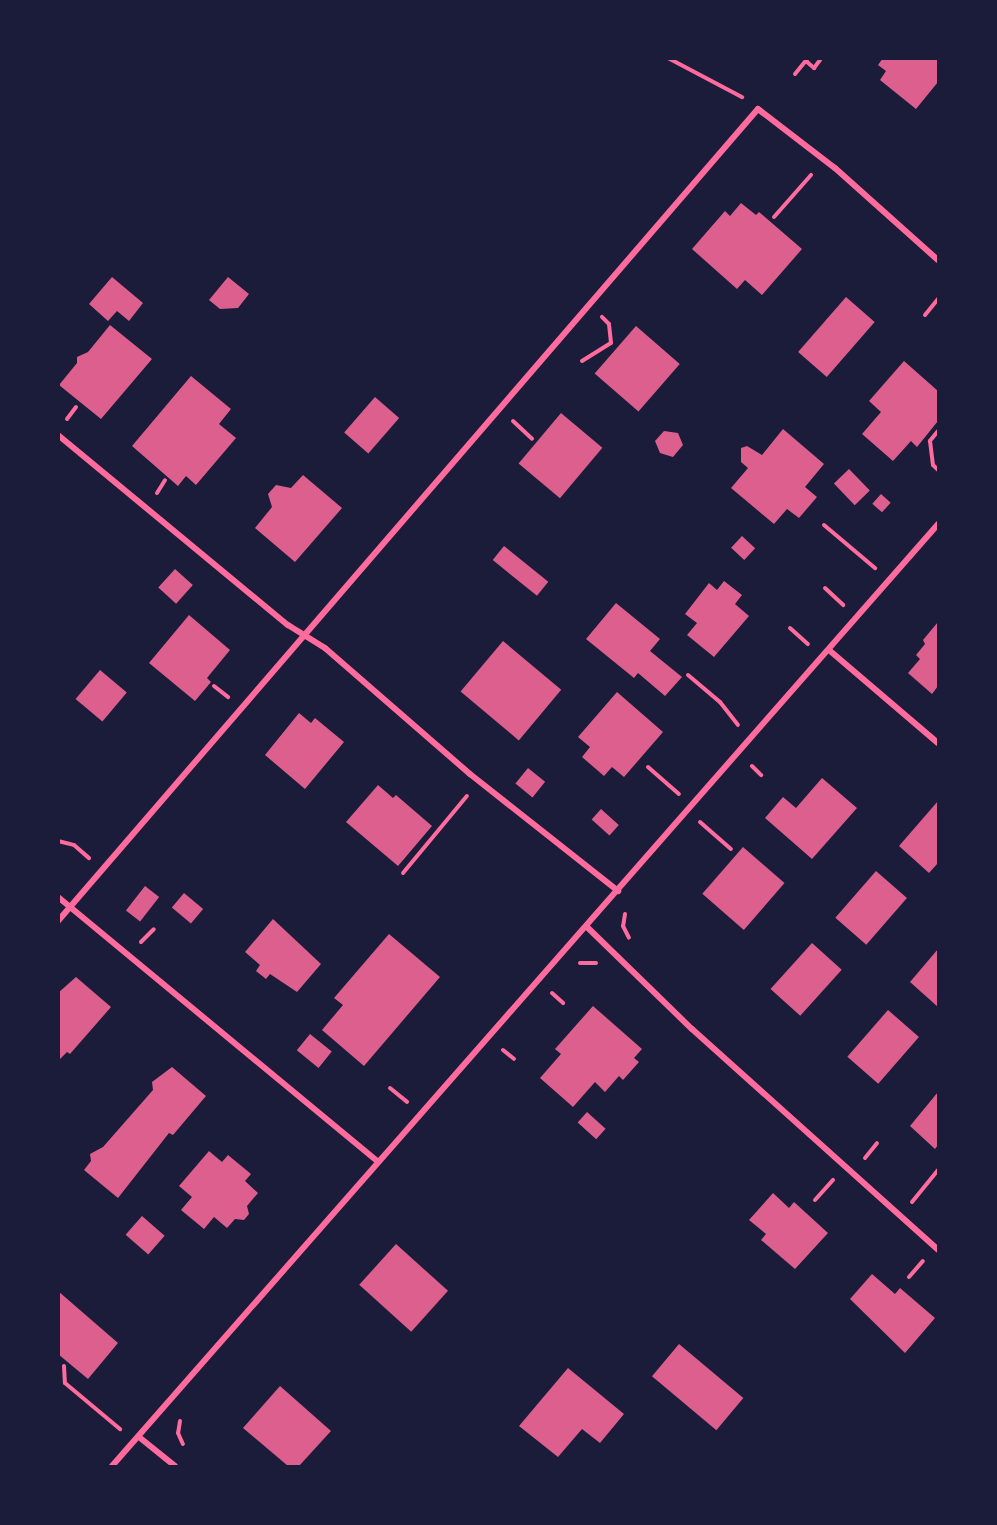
<!DOCTYPE html>
<html>
<head>
<meta charset="utf-8">
<style>
  body { margin:0 }
  #map { position:relative; width:997px; height:1525px; overflow:hidden; background:#1b1b3a; font-family:"Zilla Slab",serif }
  div>[style] { position:absolute }
  .building>* { inset:0; background:#dd5f8e; transform-origin:0 0 }
  .path>* { height:4px; margin:-2px; padding:0 2px; transform-origin:2px; border-radius:2px; background:#ff6b9d }
  .minor>* { height:6px; margin:-3px; padding:0 3px; transform-origin:3px; border-radius:3px; background:#ff6b9d }
  span { translate:-50% -50%; white-space:nowrap; text-align:center; line-height:1.15; -webkit-text-stroke:4.5px #1b1b3a; paint-order:stroke }
  .frame { position:absolute; inset:0; border:60px solid #1b1b3a; pointer-events:none }
</style>
</head>
<body>
<div id="map">
  <div class="building">
    <div style="clip-path:polygon(883px 58px,938px 59px,938px 82px,916px 109px,880px 80px,886px 71px,878px 65px)"></div>
    <div style="clip-path:polygon(741px 203px,756px 215px,759px 212px,802px 249px,762px 295px,745px 280px,737px 289px,692px 249px,725px 211px,730px 216px)"></div>
    <div style="clip-path:polygon(112px 277px,143px 303px,129px 321px,117px 311px,108px 321px,89px 304px)"></div>
    <div style="clip-path:polygon(228px 277px,249px 294px,238px 308px,220px 309px,209px 300px)"></div>
    <div style="left:846px;top:297px;width:38px;height:73px;rotate:41deg"></div>
    <div style="clip-path:polygon(110px 325px,152px 359px,101px 419px,59px 385px,77px 363px,77px 357px,88px 352px)"></div>
    <div style="left:636px;top:326px;width:58px;height:63px;rotate:41deg"></div>
    <div style="clip-path:polygon(904px 361px,938px 391px,938px 421px,917px 447px,911px 441px,893px 461px,862px 434px,881px 412px,869px 401px)"></div>
    <div style="clip-path:polygon(191px 376px,231px 409px,219px 424px,236px 438px,196px 485px,186px 476px,178px 486px,132px 446px)"></div>
    <div style="left:375px;top:397px;width:32px;height:47px;rotate:41deg"></div>
    <div style="left:561px;top:413px;width:54px;height:66px;rotate:40deg"></div>
    <div style="clip-path:polygon(783px 429px,824px 464px,805px 487px,817px 497px,799px 518px,787px 509px,774px 524px,731px 488px,748px 468px,741px 462px,741px 448px,747px 446px,762px 455px)"></div>
    <div style="clip-path:polygon(664px 431px,678px 433px,683px 445px,673px 457px,660px 453px,655px 441px)"></div>
    <div style="left:849px;top:469px;width:30px;height:21px;rotate:46deg"></div>
    <div style="clip-path:polygon(303px 475px,342px 508px,295px 562px,255px 528px,272px 507px,268px 494px,276px 485px,291px 488px)"></div>
    <div style="left:881px;top:494px;width:13px;height:13px;rotate:42deg"></div>
    <div style="left:742px;top:536px;width:18px;height:16px;rotate:43deg"></div>
    <div style="left:504px;top:546px;width:57px;height:18px;rotate:39deg"></div>
    <div style="left:175px;top:569px;width:24px;height:25px;rotate:42deg"></div>
    <div style="clip-path:polygon(724px 581px,742px 595px,735px 604px,749px 616px,714px 657px,687px 635px,697px 623px,685px 614px,709px 583px,717px 590px)"></div>
    <div style="clip-path:polygon(616px 603px,660px 639px,650px 651px,682px 677px,665px 696px,638px 673px,634px 678px,586px 639px)"></div>
    <div style="clip-path:polygon(189px 615px,230px 650px,207px 678px,211px 682px,195px 701px,149px 663px)"></div>
    <div style="clip-path:polygon(938px 622px,938px 686px,932px 694px,908px 673px,920px 659px,916px 655px,925px 644px,923px 640px)"></div>
    <div style="left:503px;top:641px;width:76px;height:66px;rotate:40deg"></div>
    <div style="left:100px;top:670px;width:35px;height:38px;rotate:40deg"></div>
    <div style="clip-path:polygon(617px 692px,663px 732px,624px 777px,612px 767px,604px 776px,582px 757px,590px 747px,578px 737px)"></div>
    <div style="clip-path:polygon(299px 713px,311px 723px,315px 718px,344px 742px,305px 789px,265px 755px)"></div>
    <div style="left:528px;top:768px;width:22px;height:20px;rotate:39deg"></div>
    <div style="clip-path:polygon(822px 778px,857px 808px,812px 859px,765px 818px,783px 797px,796px 808px)"></div>
    <div style="clip-path:polygon(378px 785px,393px 798px,396px 795px,432px 826px,398px 866px,346px 822px)"></div>
    <div style="clip-path:polygon(938px 801px,938px 863px,929px 873px,899px 846px)"></div>
    <div style="left:601px;top:809px;width:24px;height:14px;rotate:42deg"></div>
    <div style="left:743px;top:847px;width:55px;height:62px;rotate:41deg"></div>
    <div style="left:876px;top:871px;width:41px;height:62px;rotate:41deg"></div>
    <div style="left:145px;top:886px;width:18px;height:31px;rotate:38deg"></div>
    <div style="left:184px;top:893px;width:25px;height:19px;rotate:40deg"></div>
    <div style="clip-path:polygon(273px 919px,321px 964px,297px 992px,270px 974px,266px 979px,256px 971px,260px 965px,245px 952px)"></div>
    <div style="clip-path:polygon(389px 934px,440px 977px,364px 1066px,322px 1030px,343px 1005px,334px 998px)"></div>
    <div style="left:812px;top:943px;width:40px;height:62px;rotate:42deg"></div>
    <div style="clip-path:polygon(938px 949px,938px 1007px,910px 982px)"></div>
    <div style="clip-path:polygon(76px 977px,111px 1007px,70px 1054px,67px 1052px,58px 1061px,58px 993px)"></div>
    <div style="clip-path:polygon(593px 1006px,642px 1049px,634px 1058px,639px 1062px,623px 1080px,619px 1076px,605px 1092px,595px 1082px,573px 1107px,540px 1078px,561px 1054px,555px 1049px)"></div>
    <div style="left:888px;top:1010px;width:41px;height:62px;rotate:41deg"></div>
    <div style="left:310px;top:1034px;width:28px;height:21px;rotate:39deg"></div>
    <div style="clip-path:polygon(172px 1067px,206px 1096px,173px 1135px,169px 1133px,118px 1198px,84px 1170px,91px 1161px,90px 1154px,103px 1147px,153px 1090px,152px 1082px)"></div>
    <div style="clip-path:polygon(938px 1092px,938px 1145px,935px 1149px,910px 1126px)"></div>
    <div style="left:587px;top:1112px;width:25px;height:14px;rotate:42deg"></div>
    <div style="clip-path:polygon(209px 1151px,222px 1162px,228px 1155px,251px 1174px,245px 1181px,258px 1193px,247px 1206px,249px 1214px,244px 1220px,235px 1219px,227px 1228px,214px 1217px,204px 1229px,181px 1210px,192px 1197px,179px 1186px)"></div>
    <div style="clip-path:polygon(773px 1193px,789px 1208px,794px 1202px,828px 1233px,795px 1269px,761px 1240px,766px 1234px,749px 1220px)"></div>
    <div style="left:142px;top:1216px;width:30px;height:25px;rotate:41deg"></div>
    <div style="left:396px;top:1244px;width:70px;height:55px;rotate:42deg"></div>
    <div style="clip-path:polygon(872px 1274px,895px 1294px,900px 1288px,935px 1318px,905px 1353px,850px 1299px)"></div>
    <div style="clip-path:polygon(58px 1291px,118px 1343px,88px 1379px,58px 1354px)"></div>
    <div style="left:679px;top:1344px;width:84px;height:42px;rotate:40deg"></div>
    <div style="clip-path:polygon(568px 1368px,624px 1414px,600px 1443px,582px 1429px,558px 1457px,519px 1426px)"></div>
    <div style="clip-path:polygon(280px 1386px,331px 1431px,299px 1466px,288px 1466px,243px 1428px)"></div>
  </div>
  <div class="path">
    <div style="left:668px;top:58px;width:84px;rotate:27.8deg"></div>
    <div style="left:806px;top:61px;width:11px;rotate:41deg"></div>
    <div style="left:814px;top:68px;width:10px;rotate:-53deg"></div>
    <div style="left:795px;top:74px;width:21px;rotate:-51deg"></div>
    <div style="left:774px;top:217px;width:56px;rotate:-48.6deg"></div>
    <div style="left:925px;top:315px;width:21px;rotate:-51deg"></div>
    <div style="left:582px;top:361px;width:34px;rotate:-32deg"></div>
    <div style="left:611px;top:343px;width:19px;rotate:-96deg"></div>
    <div style="left:609px;top:324px;width:10px;rotate:-135deg"></div>
    <div style="left:67px;top:419px;width:15px;rotate:-53deg"></div>
    <div style="left:513px;top:421px;width:26px;rotate:43deg"></div>
    <div style="left:938px;top:431px;width:13px;rotate:129deg"></div>
    <div style="left:930px;top:441px;width:24px;rotate:83deg"></div>
    <div style="left:933px;top:465px;width:7px;rotate:45deg"></div>
    <div style="left:157px;top:493px;width:15px;rotate:-58deg"></div>
    <div style="left:824px;top:525px;width:67px;rotate:40.1deg"></div>
    <div style="left:825px;top:588px;width:25px;rotate:43deg"></div>
    <div style="left:790px;top:628px;width:24px;rotate:42deg"></div>
    <div style="left:688px;top:675px;width:42px;rotate:40.2deg"></div>
    <div style="left:720px;top:702px;width:29px;rotate:52deg"></div>
    <div style="left:214px;top:686px;width:18px;rotate:38deg"></div>
    <div style="left:752px;top:766px;width:13px;rotate:45deg"></div>
    <div style="left:648px;top:767px;width:41px;rotate:41.1deg"></div>
    <div style="left:700px;top:822px;width:41px;rotate:41.1deg"></div>
    <div style="left:58px;top:841px;width:16px;rotate:14deg"></div>
    <div style="left:74px;top:845px;width:20px;rotate:41deg"></div>
    <div style="left:403px;top:873px;width:100px;rotate:-50.3deg"></div>
    <div style="left:625px;top:914px;width:12px;rotate:99deg"></div>
    <div style="left:623px;top:926px;width:13px;rotate:63deg"></div>
    <div style="left:141px;top:942px;width:18px;rotate:-45deg"></div>
    <div style="left:580px;top:963px;width:16px"></div>
    <div style="left:552px;top:993px;width:15px;rotate:42deg"></div>
    <div style="left:503px;top:1050px;width:14px;rotate:39deg"></div>
    <div style="left:390px;top:1088px;width:22px;rotate:39deg"></div>
    <div style="left:865px;top:1158px;width:19px;rotate:-51deg"></div>
    <div style="left:815px;top:1200px;width:27px;rotate:-48deg"></div>
    <div style="left:912px;top:1202px;width:41px;rotate:-50.9deg"></div>
    <div style="left:909px;top:1277px;width:21px;rotate:-49deg"></div>
    <div style="left:64px;top:1366px;width:17px;rotate:87deg"></div>
    <div style="left:65px;top:1383px;width:72px;rotate:39.9deg"></div>
    <div style="left:180px;top:1421px;width:12px;rotate:99deg"></div>
    <div style="left:178px;top:1433px;width:12px;rotate:66deg"></div>
  </div>
  <div class="minor">
    <div style="left:58px;top:435px;width:298px;rotate:39.6deg"></div>
    <div style="left:288px;top:625px;width:44px;rotate:31.9deg"></div>
    <div style="left:325px;top:648px;width:192px;rotate:41deg"></div>
    <div style="left:470px;top:774px;width:189px;rotate:38.3deg"></div>
    <div style="left:829px;top:650px;width:143px;rotate:40.5deg"></div>
    <div style="left:58px;top:897px;width:415px;rotate:39.6deg"></div>
    <div style="left:58px;top:921px;width:1072px;rotate:-49.24deg"></div>
    <div style="left:758px;top:109px;width:97px;rotate:37.5deg"></div>
    <div style="left:835px;top:168px;width:138px;rotate:41.8deg"></div>
    <div style="left:587px;top:927px;width:146px;rotate:44.2deg"></div>
    <div style="left:692px;top:1029px;width:331px;rotate:41.9deg"></div>
    <div style="left:139px;top:1437px;width:46px;rotate:38.9deg"></div>
    <div style="left:112px;top:1466px;width:1253px;rotate:-48.75deg"></div>
  </div>
  <div class="frame"></div>
</div>
</body>
</html>
